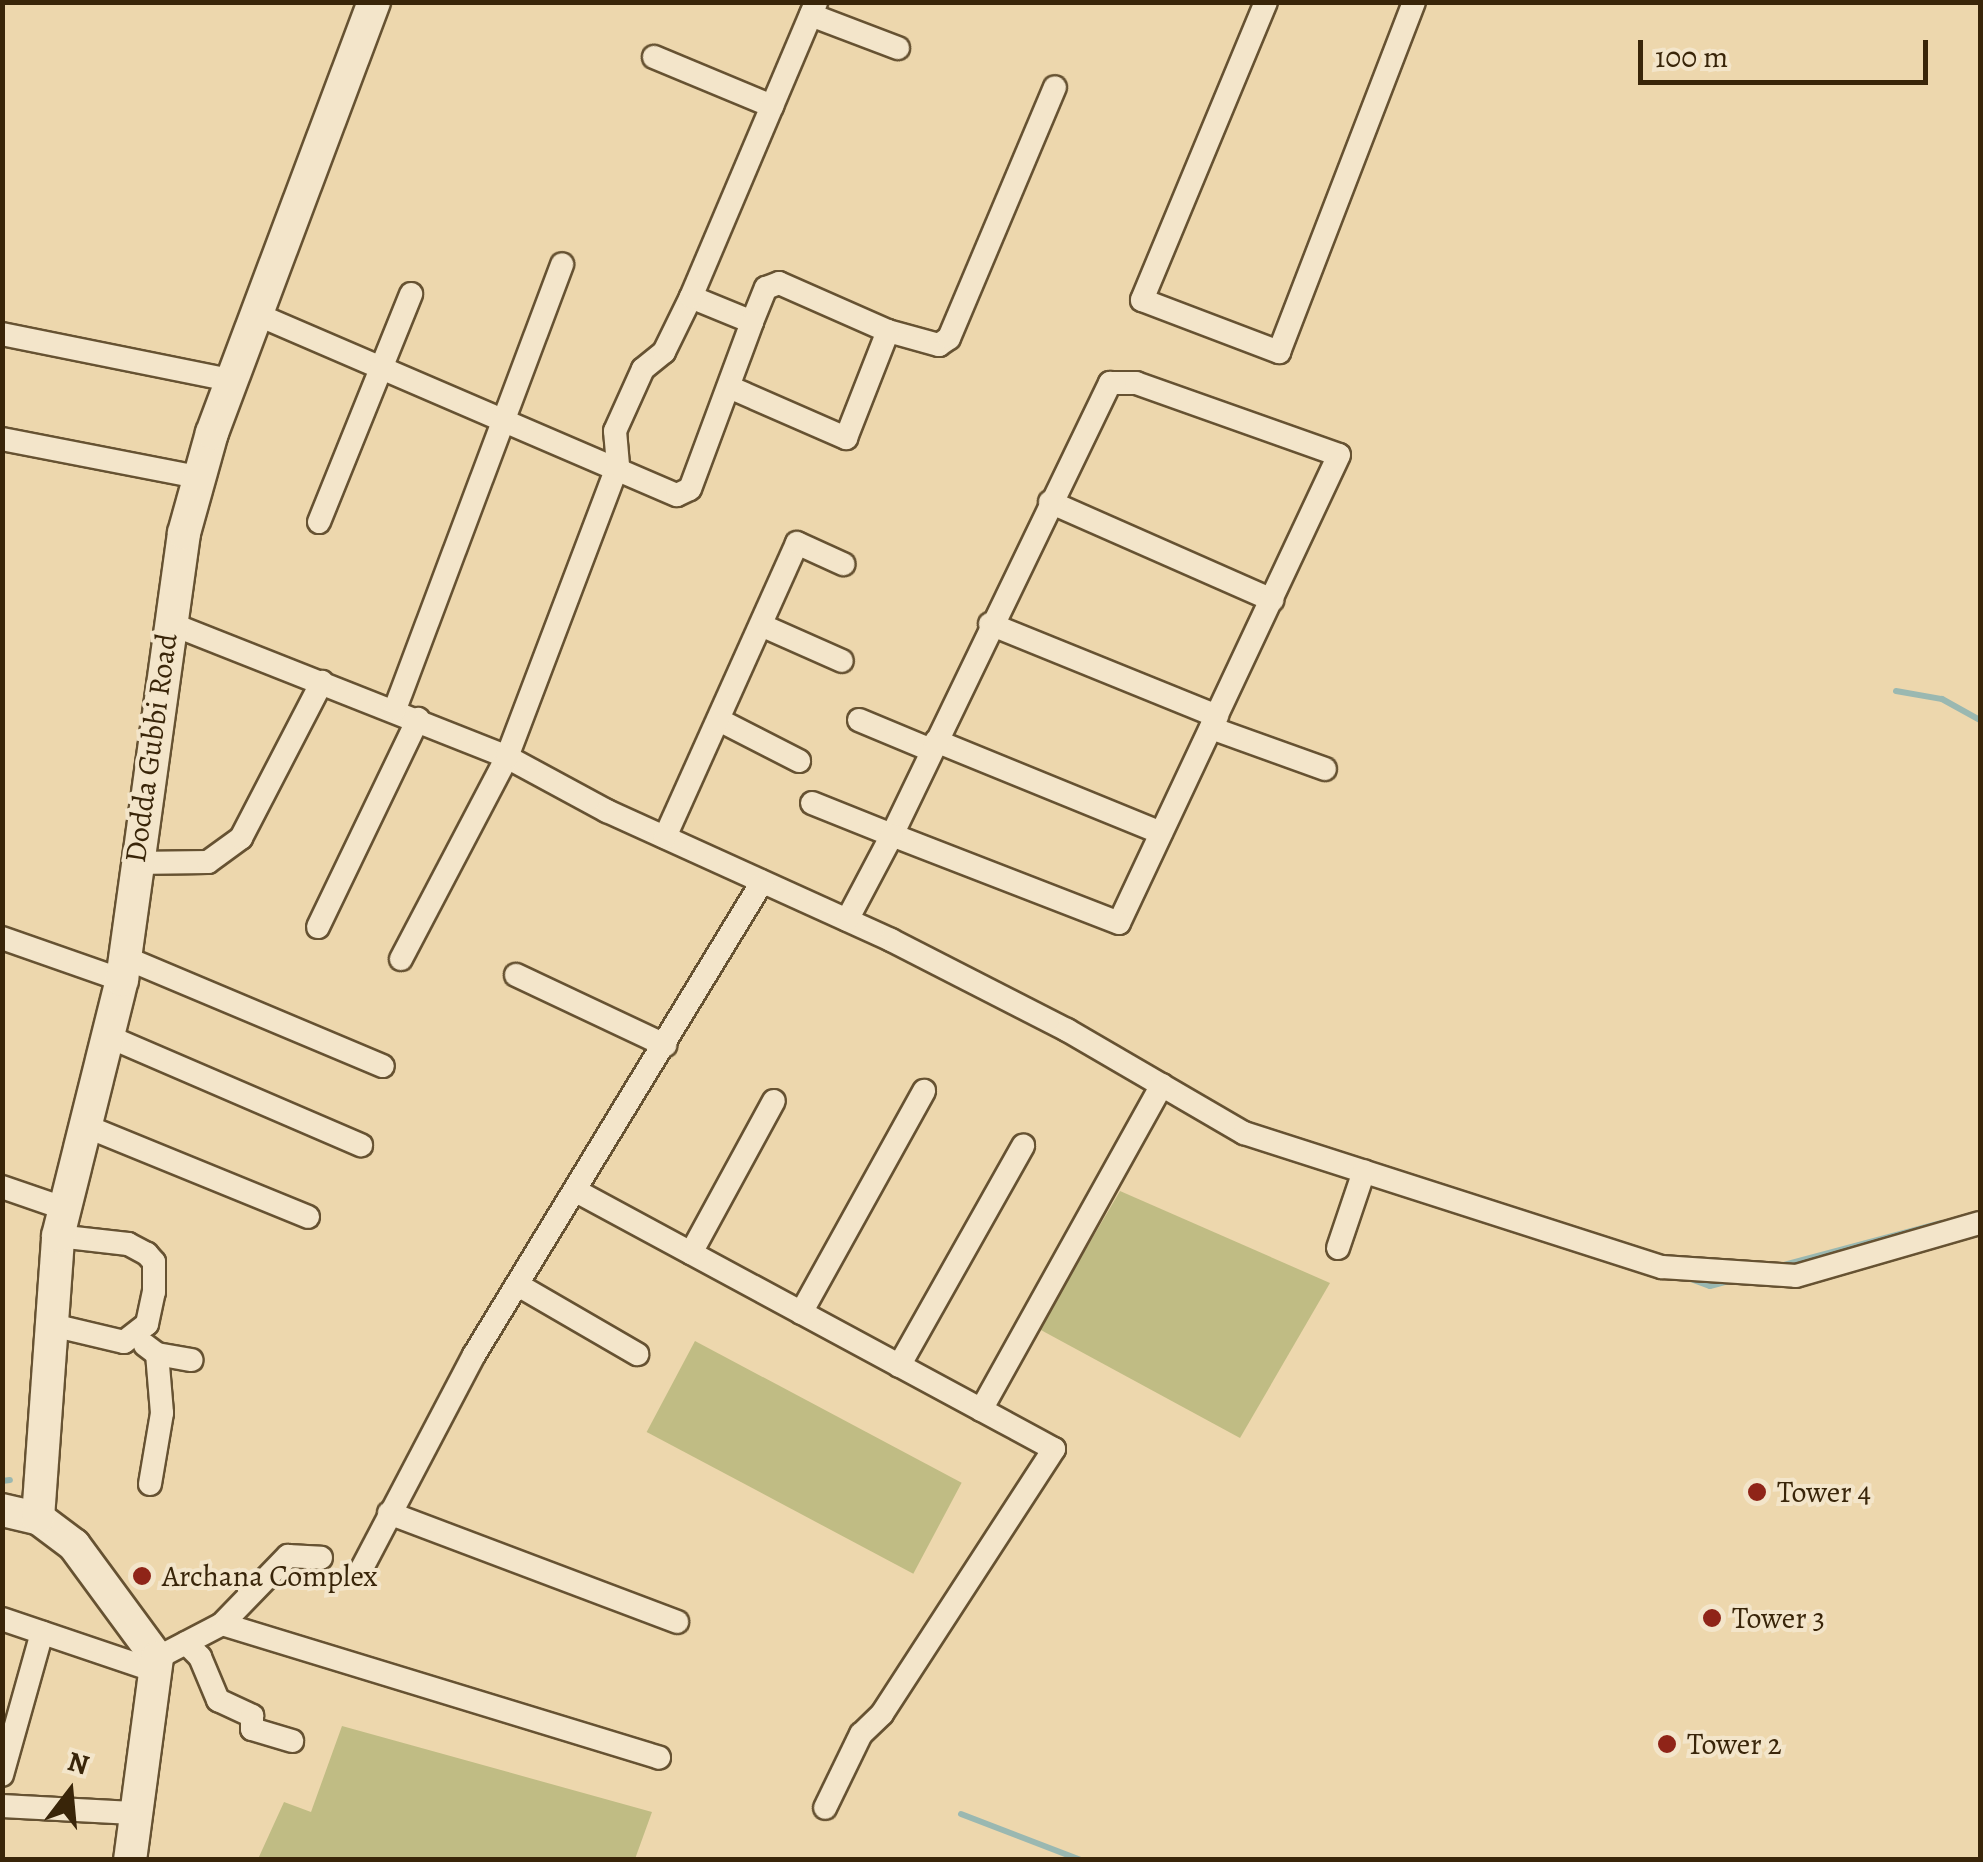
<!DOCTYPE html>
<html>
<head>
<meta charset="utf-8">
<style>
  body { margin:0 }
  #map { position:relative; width:1983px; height:1862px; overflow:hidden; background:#edd7ad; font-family:Alegreya,serif }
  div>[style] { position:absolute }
  .green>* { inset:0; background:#c0bc84; transform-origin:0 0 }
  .stream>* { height:6px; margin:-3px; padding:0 3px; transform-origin:3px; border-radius:3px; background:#9ab8b1 }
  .roads { filter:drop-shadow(2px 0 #665232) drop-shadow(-2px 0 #665232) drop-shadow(0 2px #665232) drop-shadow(0 -2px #665232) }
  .street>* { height:22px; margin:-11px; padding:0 11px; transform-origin:11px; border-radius:11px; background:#f3e5ca }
  .secondary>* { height:32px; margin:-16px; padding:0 16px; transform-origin:16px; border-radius:16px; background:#f3e5ca }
  .dots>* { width:28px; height:28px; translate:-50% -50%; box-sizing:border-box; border:5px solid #f3e5ca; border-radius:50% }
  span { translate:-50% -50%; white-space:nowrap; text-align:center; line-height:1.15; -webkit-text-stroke:8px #f3e5ca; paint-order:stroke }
  .street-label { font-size:30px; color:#392509 }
  .poi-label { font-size:30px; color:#392509 }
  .left { translate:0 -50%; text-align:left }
  .frame { position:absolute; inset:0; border:5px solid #392509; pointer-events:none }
  .north { position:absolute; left:20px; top:1742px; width:100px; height:100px; -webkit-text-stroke:8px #f3e5ca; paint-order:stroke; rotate:16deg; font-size:28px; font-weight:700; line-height:40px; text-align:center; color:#392509 }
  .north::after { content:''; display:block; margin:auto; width:35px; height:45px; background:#392509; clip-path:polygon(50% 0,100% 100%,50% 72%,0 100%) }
  .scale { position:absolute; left:1638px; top:40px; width:290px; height:45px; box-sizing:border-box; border:5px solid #392509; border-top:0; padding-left:12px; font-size:30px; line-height:35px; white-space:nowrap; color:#392509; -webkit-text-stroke:8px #f3e5ca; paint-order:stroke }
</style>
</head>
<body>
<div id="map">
  <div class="green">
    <div style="clip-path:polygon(1120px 1191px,1330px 1283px,1240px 1438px,1039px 1329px)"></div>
    <div style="left:695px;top:1341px;width:302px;height:103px;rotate:28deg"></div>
    <div style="clip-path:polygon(342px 1726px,652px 1812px,635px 1859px,258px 1859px,284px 1802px,311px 1812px)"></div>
  </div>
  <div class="stream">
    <div style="left:1896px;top:691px;width:47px;rotate:9.9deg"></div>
    <div style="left:1942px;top:699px;width:43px;rotate:28.9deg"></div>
    <div style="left:1784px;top:1265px;width:163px;rotate:-15deg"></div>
    <div style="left:1688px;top:1278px;width:23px;rotate:20deg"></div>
    <div style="left:1710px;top:1286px;width:20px;rotate:-15deg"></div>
    <div style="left:2px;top:1481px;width:8px;rotate:-7deg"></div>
    <div style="left:961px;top:1814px;width:129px;rotate:21deg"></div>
  </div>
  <div class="roads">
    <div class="street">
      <div style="left:1266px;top:2px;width:323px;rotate:112.6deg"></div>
      <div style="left:1142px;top:300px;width:147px;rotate:20.8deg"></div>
      <div style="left:1279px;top:352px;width:375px;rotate:-68.9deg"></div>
      <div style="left:811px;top:15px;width:93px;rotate:20.8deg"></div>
      <div style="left:654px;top:57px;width:128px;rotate:22.6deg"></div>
      <div style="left:691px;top:297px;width:66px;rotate:22.3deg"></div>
      <div style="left:752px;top:322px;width:37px;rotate:-68deg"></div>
      <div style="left:766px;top:288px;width:14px;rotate:-21deg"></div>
      <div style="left:779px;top:283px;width:119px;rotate:23.8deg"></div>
      <div style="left:888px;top:331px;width:53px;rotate:15.4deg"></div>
      <div style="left:939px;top:345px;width:12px;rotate:-35deg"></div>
      <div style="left:949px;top:338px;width:272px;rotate:-67.1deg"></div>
      <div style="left:256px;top:314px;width:458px;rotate:23.3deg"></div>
      <div style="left:677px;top:495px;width:14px;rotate:-25deg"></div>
      <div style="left:690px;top:489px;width:178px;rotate:-69.6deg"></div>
      <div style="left:2px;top:334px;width:234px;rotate:11.4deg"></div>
      <div style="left:729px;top:387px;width:128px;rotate:23.6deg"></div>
      <div style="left:846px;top:438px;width:115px;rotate:-68.6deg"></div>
      <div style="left:2px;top:439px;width:200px;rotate:11deg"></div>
      <div style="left:1050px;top:502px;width:243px;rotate:23.8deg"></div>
      <div style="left:319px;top:522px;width:246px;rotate:-68deg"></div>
      <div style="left:169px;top:623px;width:364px;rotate:21.6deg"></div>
      <div style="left:507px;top:757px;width:114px;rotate:28.4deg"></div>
      <div style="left:607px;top:811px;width:312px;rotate:24.4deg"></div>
      <div style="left:891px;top:940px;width:198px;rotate:27.1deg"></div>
      <div style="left:1067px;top:1030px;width:205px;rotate:30.2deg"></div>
      <div style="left:1244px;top:1133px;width:439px;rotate:17.8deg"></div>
      <div style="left:1662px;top:1267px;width:134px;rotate:3.8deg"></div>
      <div style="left:1796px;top:1276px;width:191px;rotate:-16.1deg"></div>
      <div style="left:990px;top:624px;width:245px;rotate:22.1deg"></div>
      <div style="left:763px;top:626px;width:86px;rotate:23.9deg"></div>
      <div style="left:395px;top:709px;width:475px;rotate:-69.4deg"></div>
      <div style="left:719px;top:720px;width:90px;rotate:27.1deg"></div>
      <div style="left:859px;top:720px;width:78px;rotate:22.6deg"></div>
      <div style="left:1211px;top:728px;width:121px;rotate:19.8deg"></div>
      <div style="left:936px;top:741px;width:243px;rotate:22.2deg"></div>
      <div style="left:812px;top:803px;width:86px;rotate:21.8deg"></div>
      <div style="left:892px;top:835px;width:502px;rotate:-64.25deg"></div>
      <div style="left:1110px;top:383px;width:26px"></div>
      <div style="left:1136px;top:383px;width:215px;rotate:19.5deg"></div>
      <div style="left:1339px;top:455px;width:517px;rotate:115.18deg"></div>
      <div style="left:1119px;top:923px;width:243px;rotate:-158.8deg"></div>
      <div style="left:892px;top:835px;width:96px;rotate:117.9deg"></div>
      <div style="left:665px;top:837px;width:322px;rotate:-65.8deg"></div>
      <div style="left:797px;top:543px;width:51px;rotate:24.5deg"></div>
      <div style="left:134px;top:863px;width:74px;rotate:-0.8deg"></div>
      <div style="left:208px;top:862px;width:41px;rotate:-36deg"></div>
      <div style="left:241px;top:838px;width:176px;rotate:-62.6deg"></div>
      <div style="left:318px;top:927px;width:231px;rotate:-64.3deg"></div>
      <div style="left:2px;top:938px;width:127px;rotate:19.3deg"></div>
      <div style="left:121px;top:956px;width:284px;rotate:22.8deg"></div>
      <div style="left:401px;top:959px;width:228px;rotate:-62.3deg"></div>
      <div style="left:507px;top:757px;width:312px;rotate:-69.2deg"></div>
      <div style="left:618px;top:465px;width:34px;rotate:-95deg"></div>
      <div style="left:615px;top:431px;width:68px;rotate:-65.7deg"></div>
      <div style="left:643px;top:369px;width:27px;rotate:-39deg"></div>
      <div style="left:664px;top:352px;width:61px;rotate:-63.9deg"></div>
      <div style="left:691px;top:297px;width:320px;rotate:-67deg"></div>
      <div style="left:516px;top:975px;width:165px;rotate:25.2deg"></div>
      <div style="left:105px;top:1035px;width:279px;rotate:23.3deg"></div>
      <div style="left:83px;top:1125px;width:243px;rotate:22.2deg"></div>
      <div style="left:2px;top:1187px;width:65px;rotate:19deg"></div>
      <div style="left:578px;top:1192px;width:541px;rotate:28.37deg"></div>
      <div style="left:1054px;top:1449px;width:316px;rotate:123deg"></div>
      <div style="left:882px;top:1714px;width:29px;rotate:136deg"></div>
      <div style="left:861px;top:1734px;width:82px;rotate:115.9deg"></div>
      <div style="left:1338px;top:1248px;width:81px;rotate:-71.3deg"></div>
      <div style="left:691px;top:1253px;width:173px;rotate:-61.4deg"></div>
      <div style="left:518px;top:1285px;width:138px;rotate:30.1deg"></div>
      <div style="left:801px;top:1313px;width:254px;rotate:-61deg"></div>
      <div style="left:48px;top:1324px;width:78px;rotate:13.3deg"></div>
      <div style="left:124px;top:1342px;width:29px;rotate:-38deg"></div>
      <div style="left:147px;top:1324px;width:33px;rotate:-78deg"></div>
      <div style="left:154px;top:1292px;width:30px;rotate:-90deg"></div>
      <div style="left:154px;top:1262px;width:11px;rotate:-131deg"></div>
      <div style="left:147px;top:1254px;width:21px;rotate:-152deg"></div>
      <div style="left:128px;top:1244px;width:70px;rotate:-173.5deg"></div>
      <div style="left:145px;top:1345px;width:15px;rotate:37deg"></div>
      <div style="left:157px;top:1354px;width:35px;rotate:10deg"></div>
      <div style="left:899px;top:1366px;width:253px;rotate:-60.6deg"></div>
      <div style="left:981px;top:1410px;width:372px;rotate:-60.9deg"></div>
      <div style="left:150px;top:1484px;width:72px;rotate:-80.4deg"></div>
      <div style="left:162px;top:1413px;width:59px;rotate:-94.8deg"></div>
      <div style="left:389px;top:1513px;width:308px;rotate:20.7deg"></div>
      <div style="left:360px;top:1572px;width:245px;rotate:-62.3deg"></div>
      <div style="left:474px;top:1355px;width:554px;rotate:-58.66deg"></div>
      <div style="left:2px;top:1619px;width:163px;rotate:18.7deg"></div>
      <div style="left:222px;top:1624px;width:95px;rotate:-45.9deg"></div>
      <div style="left:288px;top:1556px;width:33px;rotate:3deg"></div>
      <div style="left:186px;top:1643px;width:20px;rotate:45deg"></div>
      <div style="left:200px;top:1657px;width:47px;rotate:67.3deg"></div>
      <div style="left:218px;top:1700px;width:38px;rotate:25deg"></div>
      <div style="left:252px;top:1716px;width:13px;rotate:90deg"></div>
      <div style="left:252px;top:1729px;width:42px;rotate:16.7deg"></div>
      <div style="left:157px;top:1658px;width:73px;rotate:-27.6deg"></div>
      <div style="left:222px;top:1624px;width:457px;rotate:17deg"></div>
      <div style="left:2px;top:1775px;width:148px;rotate:-74.3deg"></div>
      <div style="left:2px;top:1806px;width:131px;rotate:3.1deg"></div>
    </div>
    <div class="secondary">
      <div style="left:2px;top:1510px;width:37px;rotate:13deg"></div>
      <div style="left:38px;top:1518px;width:45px;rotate:36.9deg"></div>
      <div style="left:74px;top:1545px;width:140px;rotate:53.7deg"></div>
      <div style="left:157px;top:1658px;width:204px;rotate:97.6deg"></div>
      <div style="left:38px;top:1518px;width:283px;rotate:-85.9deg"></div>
      <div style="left:58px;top:1236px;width:264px;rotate:-76deg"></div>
      <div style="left:122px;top:980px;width:451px;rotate:-82.1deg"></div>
      <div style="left:184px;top:533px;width:104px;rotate:-74.4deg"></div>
      <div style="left:212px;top:433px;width:460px;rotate:-69.4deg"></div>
    </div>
  </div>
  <div class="dots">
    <div style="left:1757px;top:1492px;background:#8f2418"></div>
    <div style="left:142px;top:1576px;background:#8f2418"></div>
    <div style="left:1712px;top:1618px;background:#8f2418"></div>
    <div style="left:1667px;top:1744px;background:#8f2418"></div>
  </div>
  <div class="street-label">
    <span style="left:151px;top:748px;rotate:-82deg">Dodda Gubbi Road</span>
  </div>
  <div class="poi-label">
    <span class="left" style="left:1777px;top:1492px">Tower 4</span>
    <span class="left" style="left:162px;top:1576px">Archana Complex</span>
    <span class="left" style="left:1732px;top:1618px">Tower 3</span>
    <span class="left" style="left:1687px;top:1744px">Tower 2</span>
  </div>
  <div class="frame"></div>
  <div class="north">N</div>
  <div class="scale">100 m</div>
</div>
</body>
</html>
